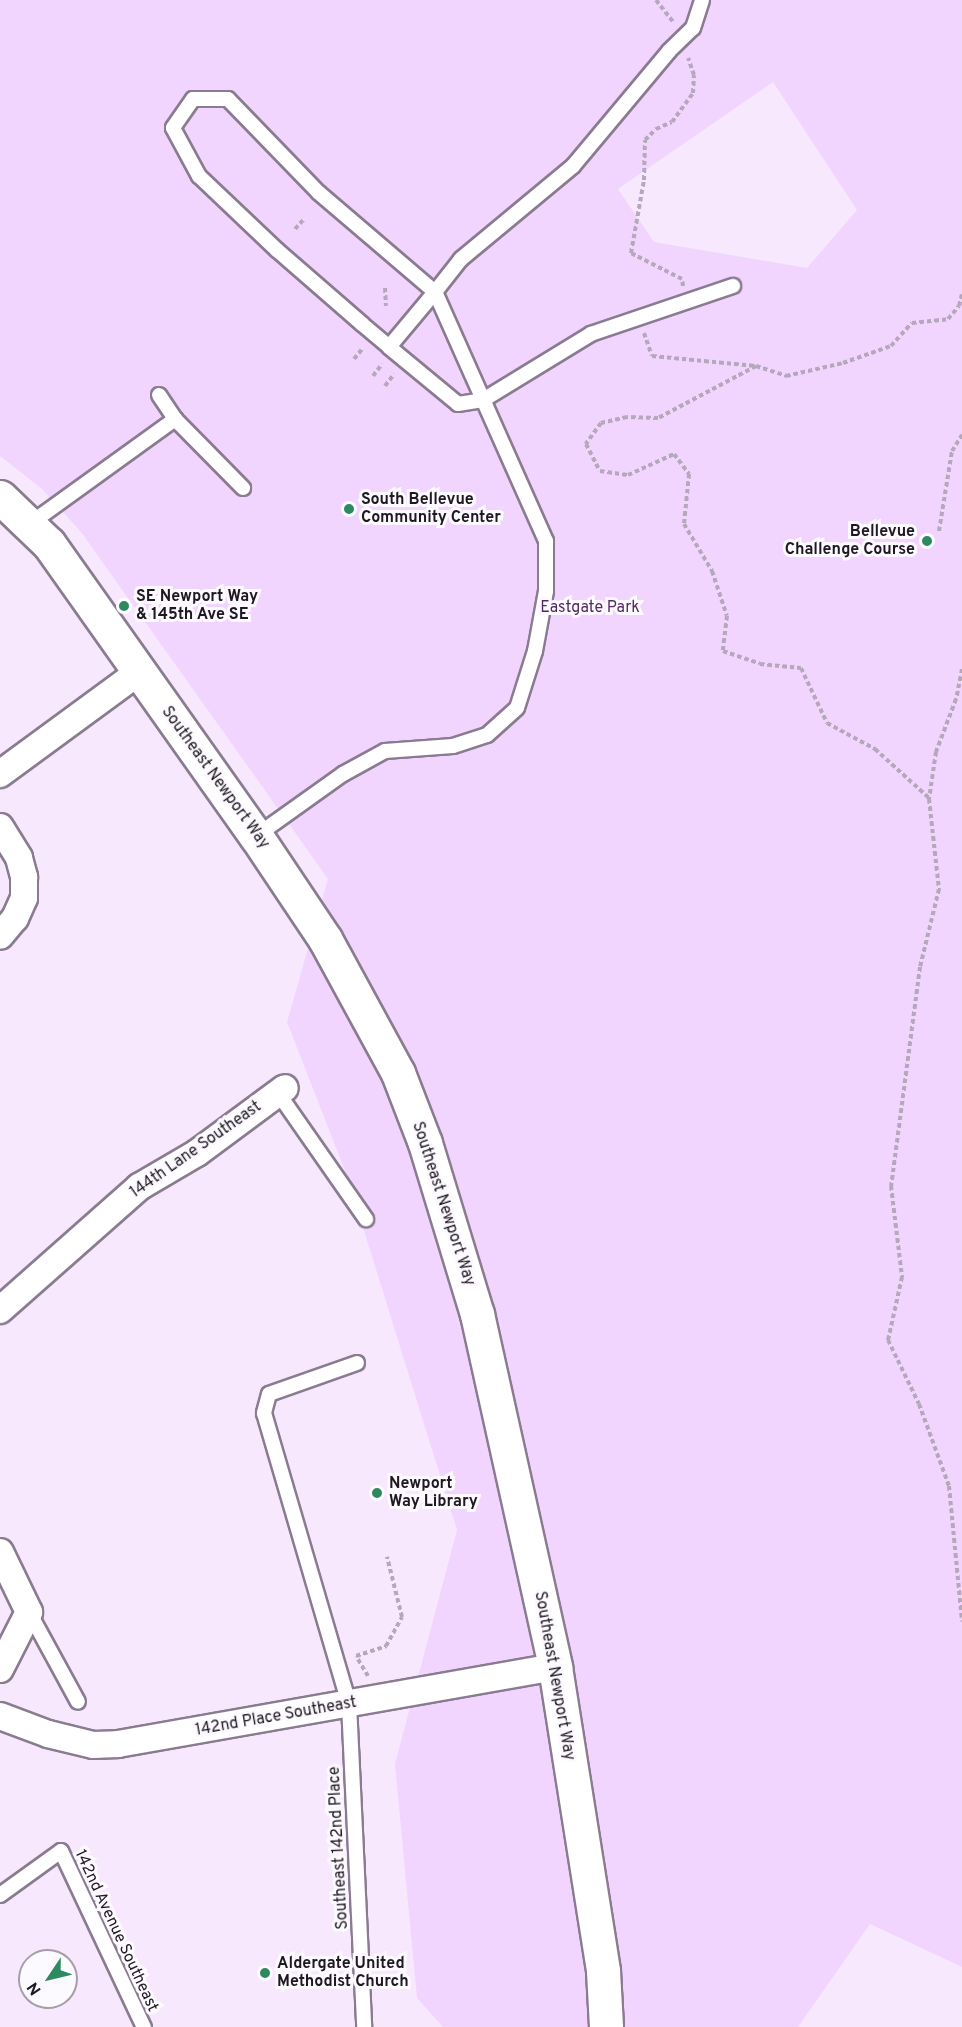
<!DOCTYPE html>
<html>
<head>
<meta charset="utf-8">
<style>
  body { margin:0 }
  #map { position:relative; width:962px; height:2027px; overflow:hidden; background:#f7e8fe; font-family:Overpass,sans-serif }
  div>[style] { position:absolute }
  .green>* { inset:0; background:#f1d5fe }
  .path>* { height:4px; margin-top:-2px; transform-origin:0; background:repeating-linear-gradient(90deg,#b5a8ba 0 4.5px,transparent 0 7.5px) }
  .roads { filter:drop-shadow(2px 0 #8a7c90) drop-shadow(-2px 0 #8a7c90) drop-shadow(0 2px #8a7c90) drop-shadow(0 -2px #8a7c90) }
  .service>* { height:14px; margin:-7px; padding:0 7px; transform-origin:7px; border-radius:7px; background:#fff }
  .minor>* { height:26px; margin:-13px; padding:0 13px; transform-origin:13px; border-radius:13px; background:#fff }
  .secondary>* { height:33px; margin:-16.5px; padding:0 16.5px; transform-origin:16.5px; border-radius:16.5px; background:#fff }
  .dots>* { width:16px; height:16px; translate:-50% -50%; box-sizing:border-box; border:3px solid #fdfaff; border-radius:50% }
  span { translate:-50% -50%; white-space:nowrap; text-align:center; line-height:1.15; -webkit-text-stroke:6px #fdfaff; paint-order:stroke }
  .poi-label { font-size:16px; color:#1e1820; font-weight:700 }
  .left { translate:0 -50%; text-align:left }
  .right { translate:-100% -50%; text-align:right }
  .park-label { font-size:16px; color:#522a61 }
  .street-label { font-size:16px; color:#1e1820 }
  .north { position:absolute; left:18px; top:1949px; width:60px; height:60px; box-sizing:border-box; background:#fdfaff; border:2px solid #a4a0a6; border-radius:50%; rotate:235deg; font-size:16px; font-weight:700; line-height:24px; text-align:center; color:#1e1820 }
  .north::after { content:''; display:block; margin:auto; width:21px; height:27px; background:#2d8960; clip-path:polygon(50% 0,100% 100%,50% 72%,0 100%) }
</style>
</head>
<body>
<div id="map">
  <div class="green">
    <div style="clip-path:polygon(evenodd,0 0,962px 0,962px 1967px,870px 1924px,798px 2027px,443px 2027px,417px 1998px,395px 1764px,457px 1530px,347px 1176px,287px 1022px,328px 879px,81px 532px,42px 489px,0 456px,0 0,773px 82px,857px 210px,807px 268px,654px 242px,618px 189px,773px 82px)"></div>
  </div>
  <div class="path">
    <div style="left:656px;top:0;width:28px;rotate:52deg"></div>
    <div style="left:295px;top:229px;width:13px;rotate:-48deg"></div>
    <div style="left:683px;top:286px;width:7px;rotate:-98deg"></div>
    <div style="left:682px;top:279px;width:57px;rotate:-153deg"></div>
    <div style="left:631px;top:253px;width:74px;rotate:-79.9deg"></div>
    <div style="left:644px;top:180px;width:40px;rotate:-88.6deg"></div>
    <div style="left:645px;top:140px;width:16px;rotate:-45deg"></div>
    <div style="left:656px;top:129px;width:17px;rotate:-24deg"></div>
    <div style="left:672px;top:122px;width:36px;rotate:-54deg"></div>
    <div style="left:693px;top:93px;width:18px;rotate:-87deg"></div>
    <div style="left:694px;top:75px;width:18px;rotate:-109deg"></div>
    <div style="left:385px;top:288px;width:18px;rotate:87deg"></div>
    <div style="left:644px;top:333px;width:24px;rotate:71deg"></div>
    <div style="left:652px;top:356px;width:104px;rotate:5.5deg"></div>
    <div style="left:756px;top:366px;width:32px;rotate:18deg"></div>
    <div style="left:786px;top:376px;width:58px;rotate:-12.8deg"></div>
    <div style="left:843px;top:363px;width:51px;rotate:-19.5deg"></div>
    <div style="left:891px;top:346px;width:31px;rotate:-48deg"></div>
    <div style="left:912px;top:323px;width:36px;rotate:-6deg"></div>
    <div style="left:948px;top:319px;width:17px;rotate:-50deg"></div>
    <div style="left:959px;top:306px;width:12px;rotate:-76deg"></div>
    <div style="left:354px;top:359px;width:14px;rotate:-51deg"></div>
    <div style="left:756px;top:366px;width:111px;rotate:152deg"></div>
    <div style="left:658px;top:418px;width:31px;rotate:-178deg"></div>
    <div style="left:627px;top:417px;width:27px;rotate:167deg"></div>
    <div style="left:601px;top:423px;width:26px;rotate:126deg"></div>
    <div style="left:586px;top:444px;width:30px;rotate:63deg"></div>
    <div style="left:600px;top:471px;width:28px;rotate:8deg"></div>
    <div style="left:628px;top:475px;width:51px;rotate:-24.5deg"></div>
    <div style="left:674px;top:454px;width:25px;rotate:53deg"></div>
    <div style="left:689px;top:474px;width:50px;rotate:95.7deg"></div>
    <div style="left:684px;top:524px;width:55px;rotate:59.2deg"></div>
    <div style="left:712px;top:571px;width:47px;rotate:71.6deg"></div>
    <div style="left:727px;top:616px;width:35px;rotate:97deg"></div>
    <div style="left:723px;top:651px;width:39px;rotate:19deg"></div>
    <div style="left:760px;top:664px;width:41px;rotate:5.6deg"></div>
    <div style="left:801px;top:668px;width:61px;rotate:64.7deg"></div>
    <div style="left:827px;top:723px;width:55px;rotate:28.4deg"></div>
    <div style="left:875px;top:749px;width:73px;rotate:42.2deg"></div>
    <div style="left:373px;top:376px;width:15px;rotate:-53deg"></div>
    <div style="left:385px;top:386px;width:15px;rotate:-53deg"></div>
    <div style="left:939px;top:531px;width:81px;rotate:-80.8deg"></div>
    <div style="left:952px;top:451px;width:19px;rotate:-58deg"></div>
    <div style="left:962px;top:669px;width:31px;rotate:101deg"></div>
    <div style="left:956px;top:699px;width:57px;rotate:110.7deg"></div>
    <div style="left:936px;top:752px;width:48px;rotate:98.5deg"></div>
    <div style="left:929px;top:799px;width:91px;rotate:83.7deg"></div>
    <div style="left:939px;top:889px;width:80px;rotate:103.7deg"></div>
    <div style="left:920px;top:967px;width:221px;rotate:97.5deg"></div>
    <div style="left:891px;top:1186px;width:92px;rotate:83.1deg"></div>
    <div style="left:902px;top:1277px;width:65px;rotate:102.5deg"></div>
    <div style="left:888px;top:1340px;width:71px;rotate:64.2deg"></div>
    <div style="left:919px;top:1404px;width:87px;rotate:69.9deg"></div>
    <div style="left:949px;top:1486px;width:136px;rotate:84.5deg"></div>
    <div style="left:368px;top:1676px;width:23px;rotate:-121deg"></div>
    <div style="left:356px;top:1656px;width:32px;rotate:-18deg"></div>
    <div style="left:386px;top:1646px;width:33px;rotate:-61deg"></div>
    <div style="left:402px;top:1617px;width:62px;rotate:-104deg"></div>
  </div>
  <div class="roads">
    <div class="service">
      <div style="left:389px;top:347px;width:72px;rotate:-50.1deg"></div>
      <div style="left:435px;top:292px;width:153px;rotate:-139.5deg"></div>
      <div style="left:319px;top:193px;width:131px;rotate:-134.1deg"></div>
      <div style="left:228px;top:99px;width:35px;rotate:180deg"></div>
      <div style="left:193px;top:99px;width:35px;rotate:125deg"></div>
      <div style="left:173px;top:128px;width:55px;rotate:61.6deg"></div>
      <div style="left:199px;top:176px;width:108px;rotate:43.5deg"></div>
      <div style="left:277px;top:250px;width:113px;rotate:41deg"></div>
      <div style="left:362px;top:324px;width:35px;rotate:40deg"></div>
      <div style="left:389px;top:347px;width:89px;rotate:39.6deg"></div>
      <div style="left:458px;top:404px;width:25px;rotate:-9deg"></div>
      <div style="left:483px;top:400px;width:127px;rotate:-31.4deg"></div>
      <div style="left:591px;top:334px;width:150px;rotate:-18.7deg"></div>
      <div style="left:159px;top:395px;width:29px;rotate:56deg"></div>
      <div style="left:175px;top:419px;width:97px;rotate:45.4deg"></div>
      <div style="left:31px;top:523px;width:178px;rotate:-35.8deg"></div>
      <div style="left:256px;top:836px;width:107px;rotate:-35.5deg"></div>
      <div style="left:343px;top:774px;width:48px;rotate:-28.7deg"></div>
      <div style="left:385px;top:751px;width:68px;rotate:-4.2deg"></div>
      <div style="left:453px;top:746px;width:36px;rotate:-18deg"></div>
      <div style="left:487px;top:735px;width:40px;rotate:-42deg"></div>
      <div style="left:517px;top:708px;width:60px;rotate:-72.5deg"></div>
      <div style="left:535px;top:651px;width:61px;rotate:-79.6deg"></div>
      <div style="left:546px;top:591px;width:50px;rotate:-90deg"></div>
      <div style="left:546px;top:541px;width:273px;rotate:-114deg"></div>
      <div style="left:435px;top:292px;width:42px;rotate:-51.8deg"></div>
      <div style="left:461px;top:259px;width:146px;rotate:-39.7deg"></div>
      <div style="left:573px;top:166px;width:150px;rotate:-50.1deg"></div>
      <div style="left:669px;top:51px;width:33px;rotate:-44deg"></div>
      <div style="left:693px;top:28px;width:29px;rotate:-72deg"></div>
      <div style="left:278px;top:1093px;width:154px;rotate:55.1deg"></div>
      <div style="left:357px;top:1363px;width:93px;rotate:160.6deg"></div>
      <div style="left:269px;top:1394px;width:20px;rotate:105deg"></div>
      <div style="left:264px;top:1413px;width:303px;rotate:73.7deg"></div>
      <div style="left:349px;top:1704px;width:323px;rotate:87.3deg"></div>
      <div style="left:29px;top:1612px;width:102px;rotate:61.4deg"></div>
      <div style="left:0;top:1895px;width:75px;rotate:-35.8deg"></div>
      <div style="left:61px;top:1851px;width:195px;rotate:64.8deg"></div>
    </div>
    <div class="minor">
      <div style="left:0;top:774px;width:172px;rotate:-36.3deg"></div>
      <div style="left:0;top:827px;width:36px;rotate:58deg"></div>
      <div style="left:19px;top:858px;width:20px;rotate:75deg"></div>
      <div style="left:24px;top:877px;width:21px;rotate:90deg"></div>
      <div style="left:24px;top:898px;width:22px;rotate:114deg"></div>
      <div style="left:15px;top:918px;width:23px;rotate:130deg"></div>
      <div style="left:0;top:1310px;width:186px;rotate:-41.5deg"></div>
      <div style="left:139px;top:1187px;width:67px;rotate:-30.4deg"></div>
      <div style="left:197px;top:1153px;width:109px;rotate:-36.5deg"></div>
      <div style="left:0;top:1552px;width:67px;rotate:64.2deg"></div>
      <div style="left:29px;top:1612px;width:64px;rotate:117deg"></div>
      <div style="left:0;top:1716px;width:51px;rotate:20.6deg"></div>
      <div style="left:48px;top:1734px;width:46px;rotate:13.7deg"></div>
      <div style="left:93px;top:1745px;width:25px;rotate:-2deg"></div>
      <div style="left:118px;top:1744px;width:444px;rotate:-10deg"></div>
    </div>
    <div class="secondary">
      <div style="left:0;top:497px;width:68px;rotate:43.8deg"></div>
      <div style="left:49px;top:544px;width:358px;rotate:54.7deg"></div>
      <div style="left:256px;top:836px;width:124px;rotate:56.2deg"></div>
      <div style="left:325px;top:939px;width:153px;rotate:61.4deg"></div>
      <div style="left:398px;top:1073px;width:75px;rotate:68.9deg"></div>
      <div style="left:425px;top:1143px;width:179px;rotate:73.1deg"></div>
      <div style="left:477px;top:1314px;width:362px;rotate:77.5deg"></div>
      <div style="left:555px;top:1667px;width:308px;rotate:81deg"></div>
      <div style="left:603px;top:1971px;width:56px;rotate:86.9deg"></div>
    </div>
  </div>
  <div class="dots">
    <div style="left:349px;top:509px;background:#2d8960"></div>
    <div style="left:927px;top:541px;background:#2d8960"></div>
    <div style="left:124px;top:606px;background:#2d8960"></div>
    <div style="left:377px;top:1493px;background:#2d8960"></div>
    <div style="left:265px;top:1973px;background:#2d8960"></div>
  </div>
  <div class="poi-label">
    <span class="left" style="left:361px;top:509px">South Bellevue<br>Community Center</span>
    <span class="right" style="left:915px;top:541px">Bellevue<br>Challenge Course</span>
    <span class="left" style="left:136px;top:606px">SE Newport Way<br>&amp; 145th Ave SE</span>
    <span class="left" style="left:389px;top:1493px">Newport<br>Way Library</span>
    <span class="left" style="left:277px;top:1973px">Aldergate United<br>Methodist Church</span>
  </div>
  <div class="park-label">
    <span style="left:590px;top:608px">Eastgate Park</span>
  </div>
  <div class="street-label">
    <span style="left:215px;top:778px;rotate:54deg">Southeast Newport Way</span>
    <span style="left:196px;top:1150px;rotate:-35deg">144th Lane Southeast</span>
    <span style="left:443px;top:1204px;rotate:72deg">Southeast Newport Way</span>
    <span style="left:554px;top:1676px;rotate:80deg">Southeast Newport Way</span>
    <span style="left:276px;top:1717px;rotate:-10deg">142nd Place Southeast</span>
    <span style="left:339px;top:1848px;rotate:-93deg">Southeast 142nd Place</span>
    <span style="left:116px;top:1931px;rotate:65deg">142nd Avenue Southeast</span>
  </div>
  <div class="north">N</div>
</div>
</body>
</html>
